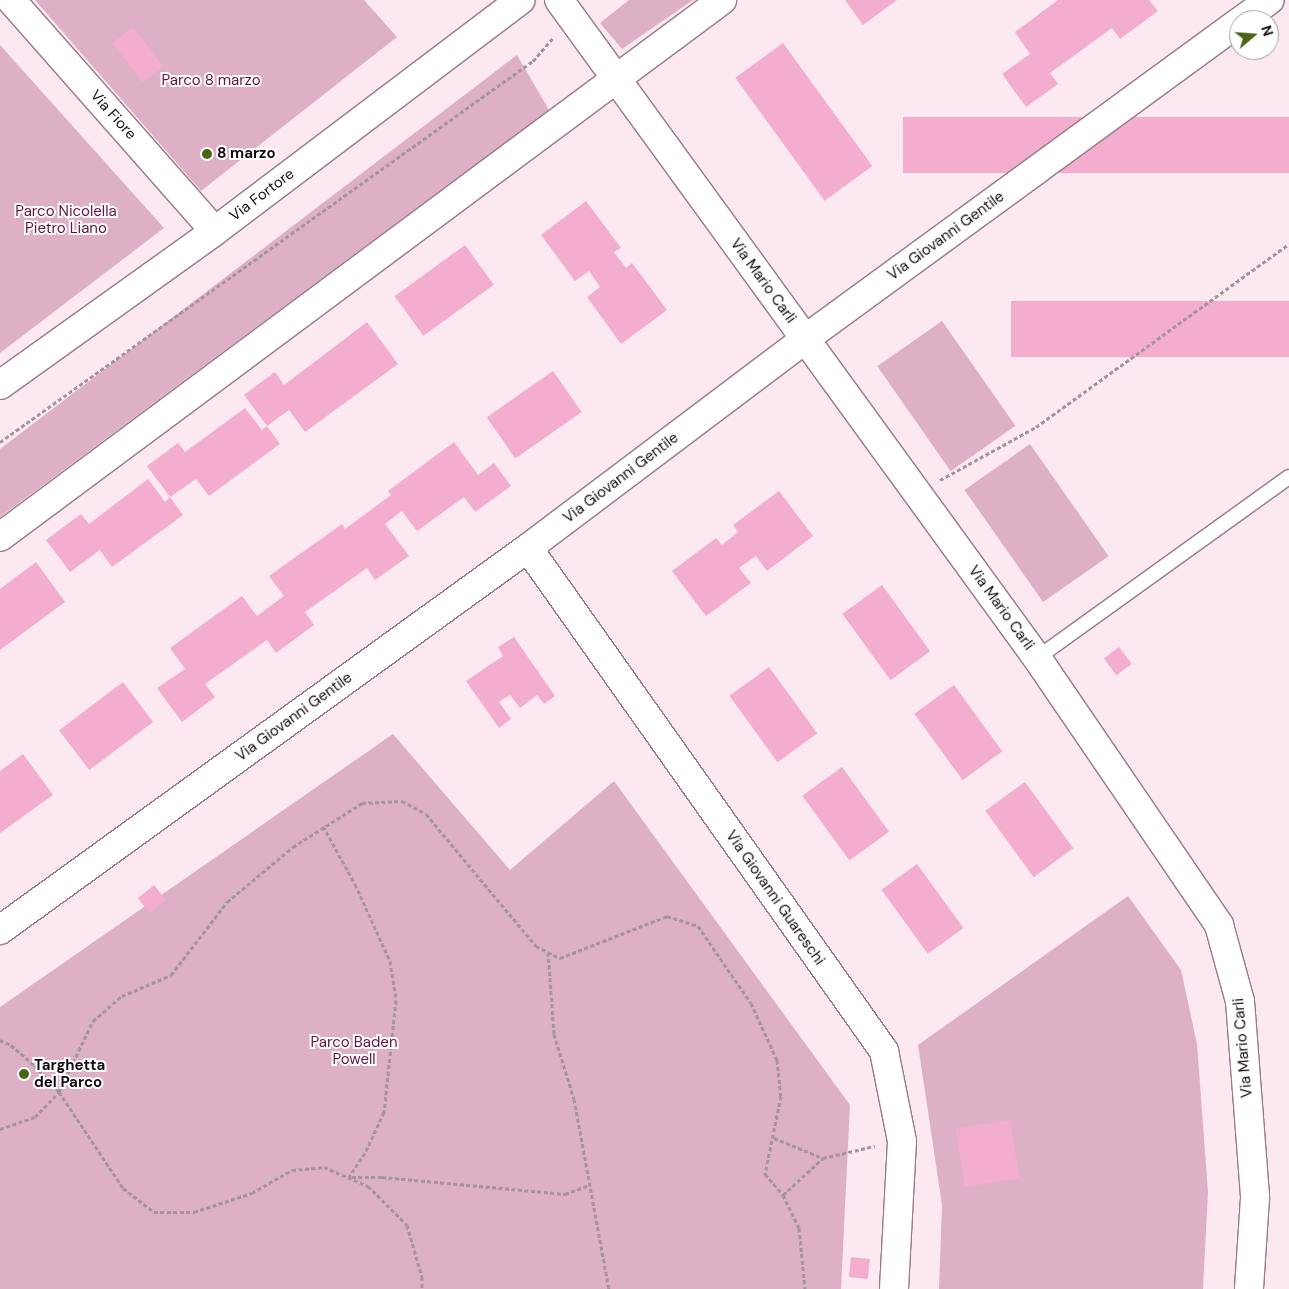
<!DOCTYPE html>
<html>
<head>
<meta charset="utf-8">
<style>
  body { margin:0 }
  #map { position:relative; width:1289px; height:1289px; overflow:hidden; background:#fbe8f0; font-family:"DM Sans",sans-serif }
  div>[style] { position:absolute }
  .green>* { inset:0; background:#deb0c6; transform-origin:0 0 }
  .building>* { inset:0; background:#f3adcf; transform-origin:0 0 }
  .path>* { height:3px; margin-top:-1.5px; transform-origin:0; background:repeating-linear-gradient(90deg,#a4959b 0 4px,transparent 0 6.5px) }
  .roads { filter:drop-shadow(1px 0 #977a88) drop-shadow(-1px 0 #977a88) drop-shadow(0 1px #977a88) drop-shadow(0 -1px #977a88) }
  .service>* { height:14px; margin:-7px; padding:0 7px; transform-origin:7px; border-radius:7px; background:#fff }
  .minor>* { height:28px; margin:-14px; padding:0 14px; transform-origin:14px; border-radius:14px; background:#fff }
  .tertiary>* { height:28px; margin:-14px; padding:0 14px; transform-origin:14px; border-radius:14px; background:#fff }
  .dots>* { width:14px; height:14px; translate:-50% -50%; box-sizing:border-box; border:2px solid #fff; border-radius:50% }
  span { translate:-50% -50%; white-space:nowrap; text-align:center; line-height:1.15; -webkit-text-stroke:4px #fff; paint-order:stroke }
  .park-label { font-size:15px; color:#621242 }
  .street-label { font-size:15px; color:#150b10 }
  .poi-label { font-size:15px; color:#150b10; font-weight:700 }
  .left { translate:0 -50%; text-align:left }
  .north { position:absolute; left:1229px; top:10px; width:50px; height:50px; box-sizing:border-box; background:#fff; border:1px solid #a19d9f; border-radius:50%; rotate:72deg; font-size:14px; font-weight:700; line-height:20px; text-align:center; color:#150b10 }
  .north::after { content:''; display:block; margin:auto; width:18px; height:22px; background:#4a6414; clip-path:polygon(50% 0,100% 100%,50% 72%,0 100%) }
</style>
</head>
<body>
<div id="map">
  <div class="green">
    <div style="clip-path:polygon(35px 0,364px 0,397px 37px,201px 191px)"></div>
    <div style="clip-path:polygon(629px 0,693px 0,622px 49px,600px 23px)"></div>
    <div style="clip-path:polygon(0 45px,164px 228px,0 353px)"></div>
    <div style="clip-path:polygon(517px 55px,549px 110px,0 517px,0 449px)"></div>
    <div style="left:942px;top:321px;width:128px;height:79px;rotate:55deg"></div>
    <div style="left:1030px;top:444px;width:137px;height:80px;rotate:55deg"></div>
    <div style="clip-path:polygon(393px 734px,510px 870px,614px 781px,850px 1105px,841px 1289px,0 1289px,0 1007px)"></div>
    <div style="clip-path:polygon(1128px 896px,1181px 970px,1197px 1044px,1208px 1192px,1203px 1289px,939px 1289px,942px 1205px,918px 1045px)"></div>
  </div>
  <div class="building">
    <div style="clip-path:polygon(845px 0,897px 0,863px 25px)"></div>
    <div style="clip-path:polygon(1058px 0,1149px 0,1158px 11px,1120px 39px,1112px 28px,1050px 73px,1058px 84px,1026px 107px,1002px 74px,1030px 54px,1015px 32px)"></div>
    <div style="left:133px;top:27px;width:50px;height:26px;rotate:53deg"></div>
    <div style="left:783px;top:43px;width:152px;height:59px;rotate:54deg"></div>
    <div style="left:1289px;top:117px;width:56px;height:386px;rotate:90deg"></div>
    <div style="clip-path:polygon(586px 201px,621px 248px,614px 252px,626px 268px,632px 263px,667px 310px,621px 344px,587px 297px,600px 287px,589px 271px,575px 281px,541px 235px)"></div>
    <div style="left:465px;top:245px;width:49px;height:87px;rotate:54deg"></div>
    <div style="left:1289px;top:301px;width:56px;height:278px;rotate:90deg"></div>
    <div style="clip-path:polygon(367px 322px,398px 364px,305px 432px,289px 410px,267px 426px,244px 395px,275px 372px,284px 385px)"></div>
    <div style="left:553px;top:371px;width:50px;height:81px;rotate:55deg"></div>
    <div style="clip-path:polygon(245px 408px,262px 430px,267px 426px,280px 444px,209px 496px,196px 479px,170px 497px,147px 466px,178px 443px,185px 452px)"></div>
    <div style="clip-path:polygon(454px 442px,478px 475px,494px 463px,511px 486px,475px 512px,464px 497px,417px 531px,402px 511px,385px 524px,409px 556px,375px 580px,367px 568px,305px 612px,314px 625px,276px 653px,267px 640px,205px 684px,215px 697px,182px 722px,157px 688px,185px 669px,170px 648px,242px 596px,257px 616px,284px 596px,269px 576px,342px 524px,345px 529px,391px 495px,388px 491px)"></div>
    <div style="clip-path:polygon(148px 479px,165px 502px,170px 497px,183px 515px,112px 567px,100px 550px,70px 572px,46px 540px,81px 514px,89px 524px)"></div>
    <div style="clip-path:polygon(779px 491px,813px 536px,767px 571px,756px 556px,739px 568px,751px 583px,706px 616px,672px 571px,716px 538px,722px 545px,738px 532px,733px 525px)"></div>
    <div style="clip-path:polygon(36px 562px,65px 602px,0 650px,0 589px)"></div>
    <div style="left:882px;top:585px;width:82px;height:49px;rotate:54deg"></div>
    <div style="clip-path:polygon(514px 637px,555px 696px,544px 704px,537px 695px,520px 708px,510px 695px,499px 702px,511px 719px,499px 728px,466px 681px,503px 656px,498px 647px)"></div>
    <div style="left:1119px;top:647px;width:21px;height:19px;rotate:53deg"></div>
    <div style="left:769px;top:667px;width:82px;height:49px;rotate:54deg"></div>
    <div style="left:123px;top:682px;width:50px;height:80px;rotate:53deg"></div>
    <div style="left:954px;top:685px;width:82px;height:49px;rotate:54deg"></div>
    <div style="clip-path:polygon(23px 754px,53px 795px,0 833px,0 771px)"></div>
    <div style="left:842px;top:767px;width:80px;height:49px;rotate:54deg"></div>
    <div style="left:1025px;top:782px;width:82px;height:49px;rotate:54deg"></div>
    <div style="left:917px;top:864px;width:79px;height:44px;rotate:54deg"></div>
    <div style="left:154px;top:885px;width:19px;height:21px;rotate:51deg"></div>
    <div style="left:1010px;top:1120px;width:59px;height:55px;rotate:81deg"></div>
    <div style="left:851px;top:1257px;width:19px;height:20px;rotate:6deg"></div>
  </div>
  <div class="path">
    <div style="left:0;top:442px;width:655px;rotate:-35.56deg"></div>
    <div style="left:533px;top:61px;width:32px;rotate:-49deg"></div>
    <div style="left:940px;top:480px;width:110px;rotate:-28.9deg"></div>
    <div style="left:1036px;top:427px;width:312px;rotate:-35.9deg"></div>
    <div style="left:323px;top:826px;width:66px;rotate:61.1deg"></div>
    <div style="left:355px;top:884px;width:85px;rotate:65.6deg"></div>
    <div style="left:390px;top:961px;width:39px;rotate:81deg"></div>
    <div style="left:396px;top:1000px;width:113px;rotate:96.1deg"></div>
    <div style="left:384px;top:1112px;width:45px;rotate:114.9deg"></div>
    <div style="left:365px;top:1153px;width:29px;rotate:124deg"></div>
    <div style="left:548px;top:952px;width:82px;rotate:85.8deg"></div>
    <div style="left:554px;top:1034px;width:68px;rotate:72.9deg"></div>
    <div style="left:574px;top:1099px;width:193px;rotate:79.6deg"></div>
    <div style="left:0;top:1040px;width:12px;rotate:24deg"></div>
    <div style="left:11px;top:1045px;width:30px;rotate:41deg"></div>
    <div style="left:34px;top:1065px;width:37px;rotate:47deg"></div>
    <div style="left:59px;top:1092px;width:115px;rotate:56.3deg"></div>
    <div style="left:123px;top:1188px;width:39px;rotate:38deg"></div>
    <div style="left:154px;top:1212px;width:40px"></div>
    <div style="left:194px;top:1212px;width:61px;rotate:-18.1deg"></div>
    <div style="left:252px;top:1193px;width:46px;rotate:-29.9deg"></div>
    <div style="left:292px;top:1170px;width:32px;rotate:-5deg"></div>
    <div style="left:324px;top:1167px;width:48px;rotate:23.4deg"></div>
    <div style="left:368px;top:1186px;width:55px;rotate:45deg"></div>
    <div style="left:407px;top:1225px;width:54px;rotate:73.9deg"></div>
    <div style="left:422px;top:1277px;width:12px;rotate:90deg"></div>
    <div style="left:0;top:1129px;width:37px;rotate:-19deg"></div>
    <div style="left:35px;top:1117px;width:35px;rotate:-46deg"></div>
    <div style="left:59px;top:1092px;width:79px;rotate:-64.4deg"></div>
    <div style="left:93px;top:1021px;width:38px;rotate:-41deg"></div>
    <div style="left:122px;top:996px;width:53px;rotate:-23.2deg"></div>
    <div style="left:171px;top:975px;width:92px;rotate:-52.5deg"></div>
    <div style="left:227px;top:902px;width:86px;rotate:-39.8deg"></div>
    <div style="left:293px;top:847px;width:82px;rotate:-32.5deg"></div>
    <div style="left:362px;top:803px;width:40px;rotate:-2.9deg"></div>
    <div style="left:402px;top:801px;width:27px;rotate:28deg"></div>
    <div style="left:426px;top:814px;width:172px;rotate:50.2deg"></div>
    <div style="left:536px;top:946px;width:27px;rotate:27deg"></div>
    <div style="left:560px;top:958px;width:115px;rotate:-21.4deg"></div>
    <div style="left:667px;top:916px;width:33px;rotate:18deg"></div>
    <div style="left:698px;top:926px;width:93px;rotate:55.5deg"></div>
    <div style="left:751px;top:1003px;width:63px;rotate:65.5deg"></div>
    <div style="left:777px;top:1060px;width:36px;rotate:84deg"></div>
    <div style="left:781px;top:1096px;width:80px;rotate:101.6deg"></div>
    <div style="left:765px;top:1174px;width:28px;rotate:49deg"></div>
    <div style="left:783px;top:1195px;width:37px;rotate:64deg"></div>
    <div style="left:799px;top:1228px;width:61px;rotate:84.4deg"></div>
    <div style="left:774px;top:1138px;width:53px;rotate:22.2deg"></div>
    <div style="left:823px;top:1158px;width:53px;rotate:-13deg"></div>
    <div style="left:352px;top:1177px;width:30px"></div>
    <div style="left:382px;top:1177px;width:184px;rotate:5.3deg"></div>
    <div style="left:565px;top:1194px;width:27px;rotate:-20deg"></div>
    <div style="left:783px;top:1195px;width:54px;rotate:-42.8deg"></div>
  </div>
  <div class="roads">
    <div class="service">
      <div style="left:1037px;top:658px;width:310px;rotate:-35.7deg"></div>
    </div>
    <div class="minor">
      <div style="left:11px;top:0;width:308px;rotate:48.6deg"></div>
      <div style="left:1242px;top:20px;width:34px;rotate:-36deg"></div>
      <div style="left:0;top:537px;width:900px;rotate:-36.64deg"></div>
      <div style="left:528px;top:548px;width:616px;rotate:54.71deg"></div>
      <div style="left:884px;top:1051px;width:92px;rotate:78.7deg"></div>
      <div style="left:902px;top:1141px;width:148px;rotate:93.1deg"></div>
      <div style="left:0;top:930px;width:652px;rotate:-35.89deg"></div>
      <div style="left:528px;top:548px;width:347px;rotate:-37deg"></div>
      <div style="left:805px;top:339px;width:537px;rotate:-36.14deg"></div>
    </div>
    <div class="tertiary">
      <div style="left:559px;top:0;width:813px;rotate:54deg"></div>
      <div style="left:1037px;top:658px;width:323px;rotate:55.7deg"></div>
      <div style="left:1219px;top:925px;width:79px;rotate:74.6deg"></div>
      <div style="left:1240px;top:1001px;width:198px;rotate:85.6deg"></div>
      <div style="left:1255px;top:1198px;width:91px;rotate:93.8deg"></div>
      <div style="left:0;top:385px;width:264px;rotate:-35.6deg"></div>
      <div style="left:215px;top:231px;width:383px;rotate:-37.1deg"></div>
    </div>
  </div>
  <div class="dots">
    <div style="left:207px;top:154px;background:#4a6414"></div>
    <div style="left:24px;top:1074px;background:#4a6414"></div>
  </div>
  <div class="park-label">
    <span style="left:211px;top:81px">Parco 8 marzo</span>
    <span style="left:66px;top:220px">Parco Nicolella<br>Pietro Liano</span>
    <span style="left:354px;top:1051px">Parco Baden<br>Powell</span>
  </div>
  <div class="street-label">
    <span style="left:113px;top:115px;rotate:48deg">Via Fiore</span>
    <span style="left:262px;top:195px;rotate:-37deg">Via Fortore</span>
    <span style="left:946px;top:236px;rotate:-36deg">Via Giovanni Gentile</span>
    <span style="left:763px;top:281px;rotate:54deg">Via Mario Carli</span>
    <span style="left:621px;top:478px;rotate:-37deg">Via Giovanni Gentile</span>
    <span style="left:1001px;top:608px;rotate:54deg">Via Mario Carli</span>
    <span style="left:294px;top:717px;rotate:-36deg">Via Giovanni Gentile</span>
    <span style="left:775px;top:898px;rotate:55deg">Via Giovanni Guareschi</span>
    <span style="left:1243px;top:1048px;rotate:-95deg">Via Mario Carli</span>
  </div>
  <div class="poi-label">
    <span class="left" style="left:217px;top:154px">8 marzo</span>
    <span class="left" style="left:34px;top:1074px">Targhetta<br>del Parco</span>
  </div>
  <div class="north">N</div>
</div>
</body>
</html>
